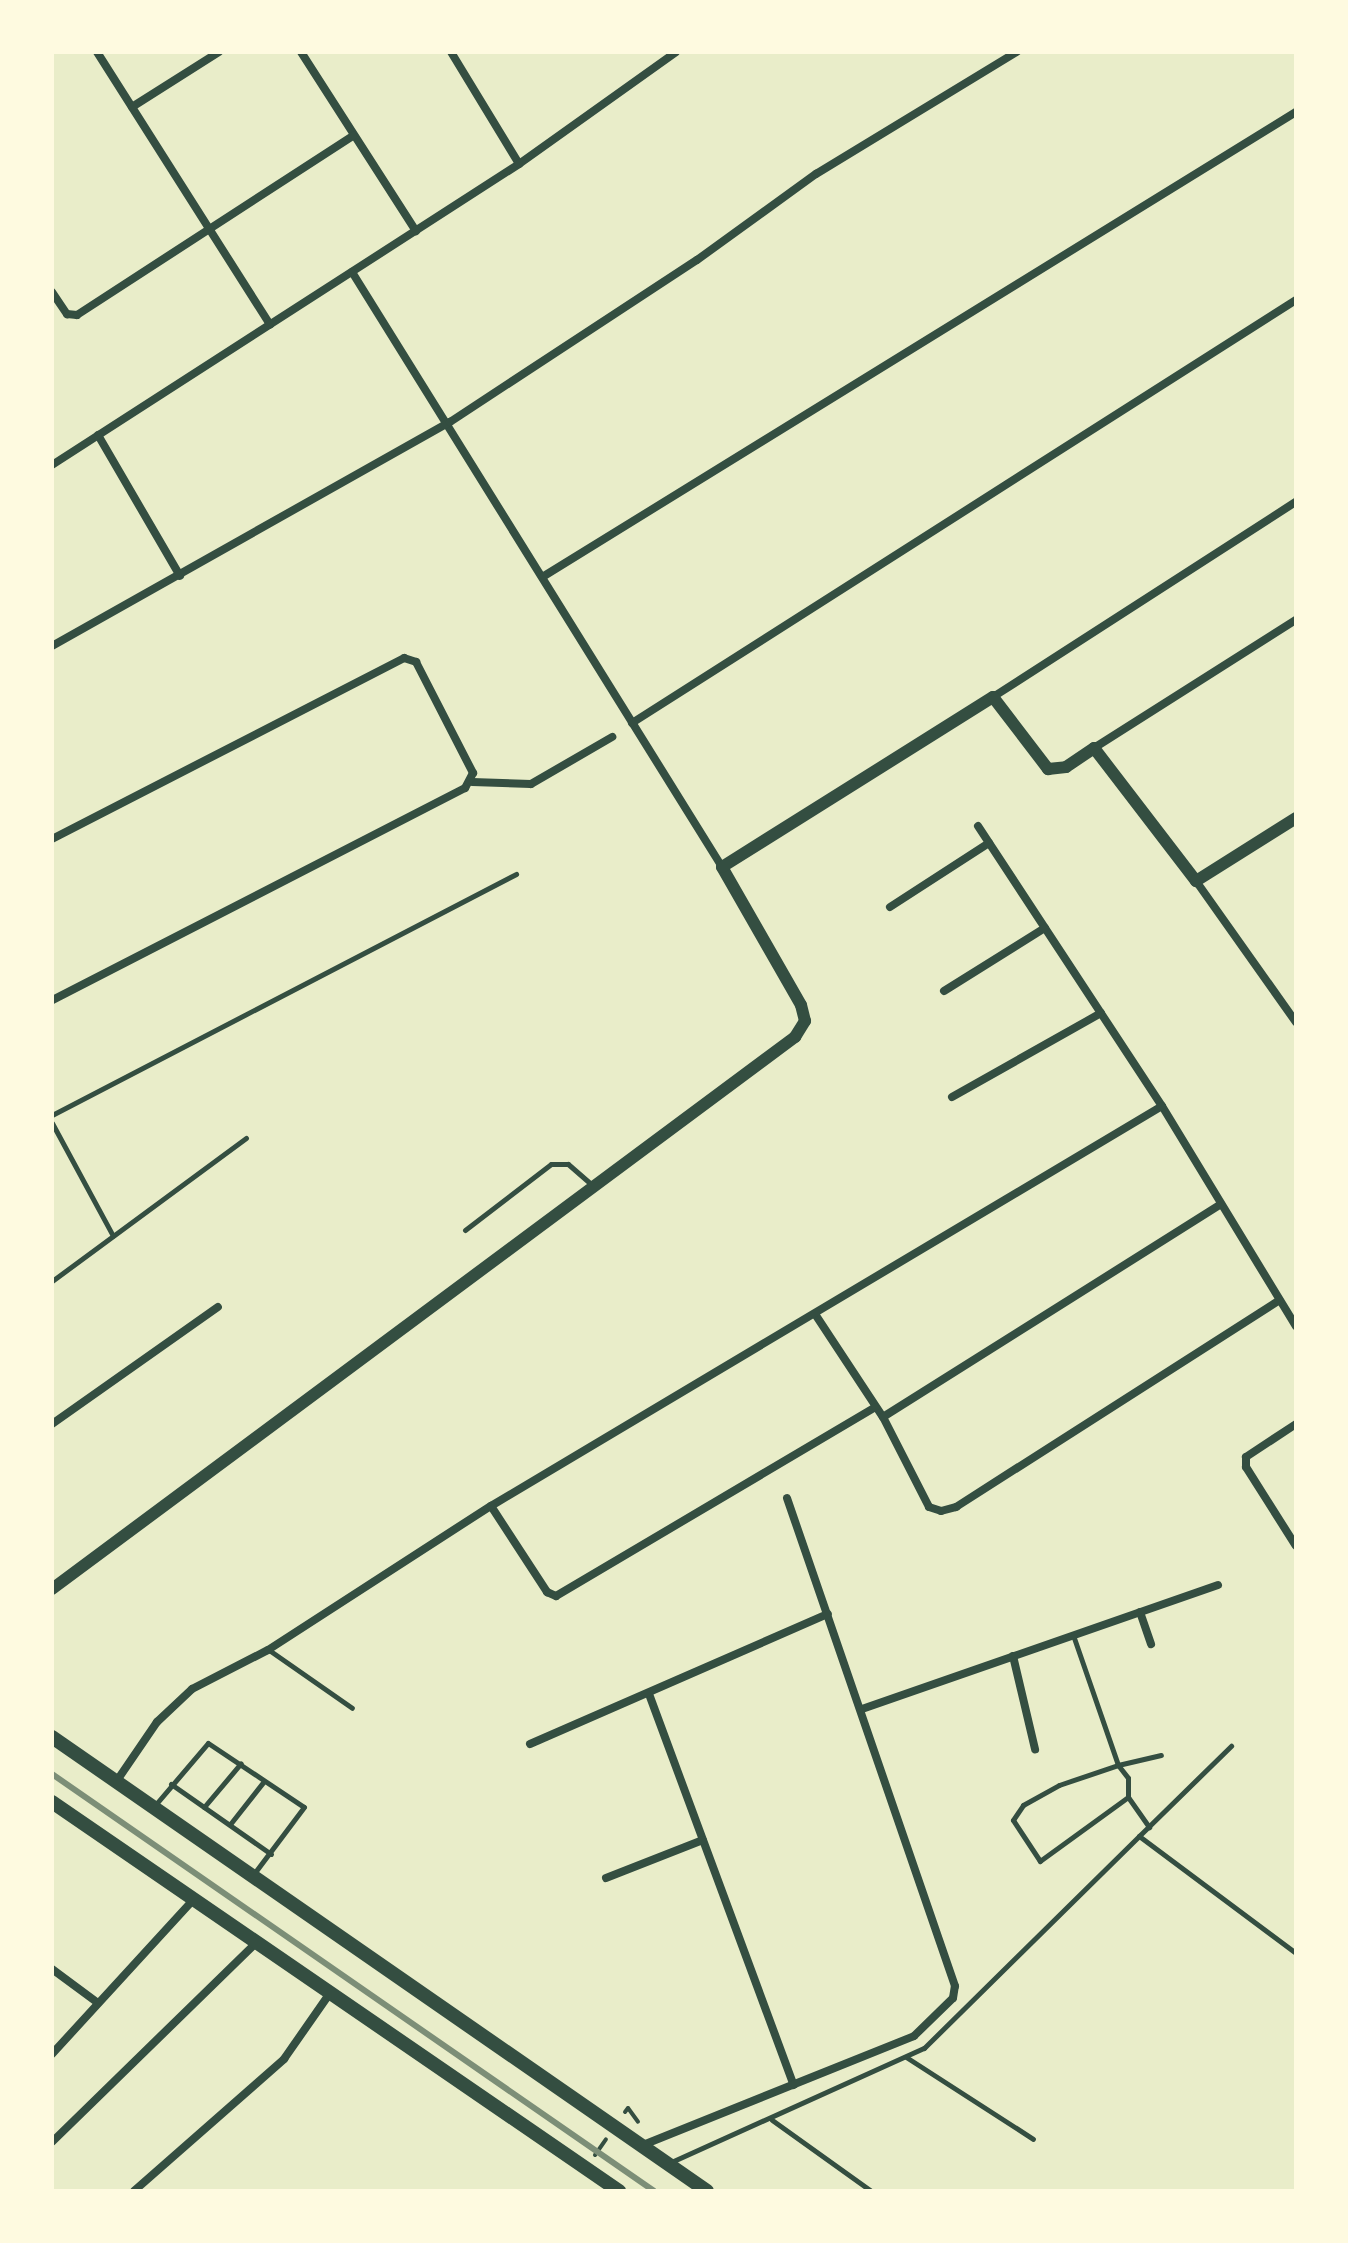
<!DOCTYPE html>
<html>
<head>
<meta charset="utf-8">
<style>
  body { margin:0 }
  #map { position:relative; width:1348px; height:2243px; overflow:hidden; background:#e9edc9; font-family:"Times New Roman",serif }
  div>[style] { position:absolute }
  .path>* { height:4px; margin:-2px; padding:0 2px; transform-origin:2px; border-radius:2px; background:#344e41 }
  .service>* { height:5px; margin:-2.5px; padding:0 2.5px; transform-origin:2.5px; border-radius:2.5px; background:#344e41 }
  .minor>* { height:8px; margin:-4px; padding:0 4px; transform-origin:4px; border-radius:4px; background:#344e41 }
  .tertiary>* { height:12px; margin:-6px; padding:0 6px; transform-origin:6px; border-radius:6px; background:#344e41 }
  .primary>* { height:14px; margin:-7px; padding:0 7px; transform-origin:7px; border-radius:7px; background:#344e41 }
  .rail>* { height:6px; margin:-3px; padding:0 3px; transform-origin:3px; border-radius:3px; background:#7c8e77 }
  span { translate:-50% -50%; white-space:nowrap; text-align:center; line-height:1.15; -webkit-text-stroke:8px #fefae0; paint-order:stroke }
  .frame { position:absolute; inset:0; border:54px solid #fefae0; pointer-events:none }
</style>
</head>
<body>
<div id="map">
  <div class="path">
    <div style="left:625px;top:2112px;width:5px;rotate:-53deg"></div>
    <div style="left:628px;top:2108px;width:17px;rotate:54deg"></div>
    <div style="left:595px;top:2155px;width:19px;rotate:-55deg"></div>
  </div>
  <div class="service">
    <div style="left:52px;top:1115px;width:523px;rotate:-27.45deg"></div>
    <div style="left:52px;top:1123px;width:128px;rotate:61.6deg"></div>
    <div style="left:465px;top:1230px;width:108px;rotate:-37.5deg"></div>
    <div style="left:551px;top:1164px;width:17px"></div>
    <div style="left:568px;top:1164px;width:32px;rotate:41deg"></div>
    <div style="left:52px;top:1281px;width:241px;rotate:-36.4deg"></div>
    <div style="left:1073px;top:1635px;width:138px;rotate:70.9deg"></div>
    <div style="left:1118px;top:1765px;width:44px;rotate:-13.1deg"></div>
    <div style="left:269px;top:1650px;width:101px;rotate:34.9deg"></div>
    <div style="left:171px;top:1784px;width:122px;rotate:35deg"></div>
    <div style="left:1128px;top:1797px;width:109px;rotate:144deg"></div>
    <div style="left:1040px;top:1861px;width:49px;rotate:-123.4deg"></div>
    <div style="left:1013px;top:1820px;width:18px;rotate:-56deg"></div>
    <div style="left:1023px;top:1805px;width:41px;rotate:-29.1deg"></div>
    <div style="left:1059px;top:1785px;width:62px;rotate:-18.7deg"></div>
    <div style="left:1118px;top:1765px;width:16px;rotate:52deg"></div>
    <div style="left:1128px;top:1778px;width:19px;rotate:90deg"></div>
    <div style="left:1128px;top:1797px;width:37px;rotate:55deg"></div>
    <div style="left:156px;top:1804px;width:80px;rotate:-49.6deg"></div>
    <div style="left:208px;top:1743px;width:115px;rotate:33.7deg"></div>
    <div style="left:304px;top:1807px;width:85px;rotate:126.9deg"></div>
    <div style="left:204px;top:1807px;width:57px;rotate:-49.9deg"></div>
    <div style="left:231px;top:1823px;width:53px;rotate:-51.8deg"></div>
    <div style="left:1139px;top:1836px;width:129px;rotate:-44.4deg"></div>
    <div style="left:906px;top:2057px;width:151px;rotate:32.8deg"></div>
    <div style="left:772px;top:2120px;width:122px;rotate:35.6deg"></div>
    <div style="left:669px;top:2163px;width:280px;rotate:-24.3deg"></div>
    <div style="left:924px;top:2048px;width:302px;rotate:-44.6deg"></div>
    <div style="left:1139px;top:1836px;width:196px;rotate:36.7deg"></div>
  </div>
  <div class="minor">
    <div style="left:97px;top:52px;width:323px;rotate:57.6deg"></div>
    <div style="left:301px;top:52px;width:213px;rotate:57.3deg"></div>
    <div style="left:451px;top:52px;width:131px;rotate:58.7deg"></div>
    <div style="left:132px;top:107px;width:103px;rotate:-32.3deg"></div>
    <div style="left:352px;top:272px;width:701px;rotate:58.12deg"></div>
    <div style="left:52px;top:292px;width:27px;rotate:56deg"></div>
    <div style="left:67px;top:314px;width:10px;rotate:6deg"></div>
    <div style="left:77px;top:315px;width:329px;rotate:-33deg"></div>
    <div style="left:98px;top:435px;width:163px;rotate:59.8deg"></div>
    <div style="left:52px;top:465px;width:556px;rotate:-32.8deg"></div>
    <div style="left:519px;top:164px;width:193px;rotate:-35.5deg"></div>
    <div style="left:544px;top:576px;width:884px;rotate:-31.68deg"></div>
    <div style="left:52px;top:646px;width:457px;rotate:-29.4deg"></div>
    <div style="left:450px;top:422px;width:295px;rotate:-33.3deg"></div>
    <div style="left:697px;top:260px;width:147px;rotate:-35.9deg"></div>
    <div style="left:816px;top:174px;width:235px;rotate:-31.3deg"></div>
    <div style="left:993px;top:697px;width:360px;rotate:-32.8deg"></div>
    <div style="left:632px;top:723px;width:787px;rotate:-32.5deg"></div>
    <div style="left:1094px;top:748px;width:239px;rotate:-32.4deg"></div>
    <div style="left:472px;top:782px;width:59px;rotate:1.9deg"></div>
    <div style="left:531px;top:784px;width:94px;rotate:-30.1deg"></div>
    <div style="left:978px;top:826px;width:335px;rotate:56.7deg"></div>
    <div style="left:1162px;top:1106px;width:258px;rotate:58.7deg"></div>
    <div style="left:52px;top:839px;width:396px;rotate:-27.2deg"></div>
    <div style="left:404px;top:658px;width:13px;rotate:18deg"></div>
    <div style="left:416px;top:662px;width:125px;rotate:62.8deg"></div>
    <div style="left:473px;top:773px;width:17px;rotate:118deg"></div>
    <div style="left:465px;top:788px;width:464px;rotate:152.8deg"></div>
    <div style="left:1196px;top:881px;width:173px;rotate:54.7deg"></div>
    <div style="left:890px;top:907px;width:118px;rotate:-32.9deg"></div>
    <div style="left:944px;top:991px;width:119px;rotate:-32deg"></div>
    <div style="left:952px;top:1097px;width:171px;rotate:-29.4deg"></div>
    <div style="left:815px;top:1314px;width:123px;rotate:56.6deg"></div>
    <div style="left:883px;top:1417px;width:101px;rotate:62.9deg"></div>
    <div style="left:929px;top:1507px;width:13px;rotate:18deg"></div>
    <div style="left:941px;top:1511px;width:16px;rotate:-15deg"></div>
    <div style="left:956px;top:1507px;width:384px;rotate:-32.6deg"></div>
    <div style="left:883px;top:1417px;width:397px;rotate:-32.2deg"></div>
    <div style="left:52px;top:1424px;width:203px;rotate:-35.2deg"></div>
    <div style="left:1296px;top:1424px;width:60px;rotate:146.6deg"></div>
    <div style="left:1246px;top:1457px;width:10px;rotate:90deg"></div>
    <div style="left:1246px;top:1467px;width:93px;rotate:57.7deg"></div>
    <div style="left:491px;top:1506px;width:103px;rotate:56.9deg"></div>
    <div style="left:547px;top:1592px;width:10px;rotate:24deg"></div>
    <div style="left:556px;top:1596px;width:371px;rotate:-30.6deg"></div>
    <div style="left:1140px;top:1612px;width:34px;rotate:71deg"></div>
    <div style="left:1013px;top:1656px;width:96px;rotate:76.7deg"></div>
    <div style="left:649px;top:1694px;width:417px;rotate:69.7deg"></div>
    <div style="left:862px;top:1709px;width:377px;rotate:-19.2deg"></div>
    <div style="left:530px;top:1744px;width:325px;rotate:-23.6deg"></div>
    <div style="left:116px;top:1782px;width:73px;rotate:-55.7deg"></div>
    <div style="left:157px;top:1722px;width:48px;rotate:-43.3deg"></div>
    <div style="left:192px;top:1689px;width:85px;rotate:-27.2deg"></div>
    <div style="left:268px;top:1650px;width:265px;rotate:-32.9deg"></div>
    <div style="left:491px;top:1506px;width:781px;rotate:-30.8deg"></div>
    <div style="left:606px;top:1878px;width:104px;rotate:-21.4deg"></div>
    <div style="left:52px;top:1969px;width:57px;rotate:36.5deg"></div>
    <div style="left:52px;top:2054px;width:210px;rotate:-47.5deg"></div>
    <div style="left:52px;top:2142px;width:286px;rotate:-44.3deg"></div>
    <div style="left:643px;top:2145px;width:292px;rotate:-21.9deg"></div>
    <div style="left:914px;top:2036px;width:54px;rotate:-44.3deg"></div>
    <div style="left:953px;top:1998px;width:12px;rotate:-81deg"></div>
    <div style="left:955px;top:1986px;width:516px;rotate:-109deg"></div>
    <div style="left:134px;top:2191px;width:200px;rotate:-41.3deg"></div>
    <div style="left:284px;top:2059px;width:80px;rotate:-55.1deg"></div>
  </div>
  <div class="tertiary">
    <div style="left:52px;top:1589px;width:926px;rotate:-36.61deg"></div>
    <div style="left:795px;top:1037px;width:19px;rotate:-58deg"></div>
    <div style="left:805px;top:1021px;width:16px;rotate:-104deg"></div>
    <div style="left:801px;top:1005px;width:159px;rotate:-119.8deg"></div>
    <div style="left:722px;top:867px;width:320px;rotate:-32.1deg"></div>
    <div style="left:993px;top:697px;width:91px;rotate:52.6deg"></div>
    <div style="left:1048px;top:769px;width:18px;rotate:-6deg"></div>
    <div style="left:1066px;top:767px;width:34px;rotate:-34deg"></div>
    <div style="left:1094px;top:748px;width:168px;rotate:52.5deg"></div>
    <div style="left:1196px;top:881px;width:118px;rotate:-32.2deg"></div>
  </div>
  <div class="primary">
    <div style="left:52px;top:1737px;width:797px;rotate:34.73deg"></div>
    <div style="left:52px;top:1802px;width:688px;rotate:34.45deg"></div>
  </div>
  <div class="rail">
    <div style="left:52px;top:1774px;width:732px;rotate:34.71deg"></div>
  </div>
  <div class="frame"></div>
</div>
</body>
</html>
